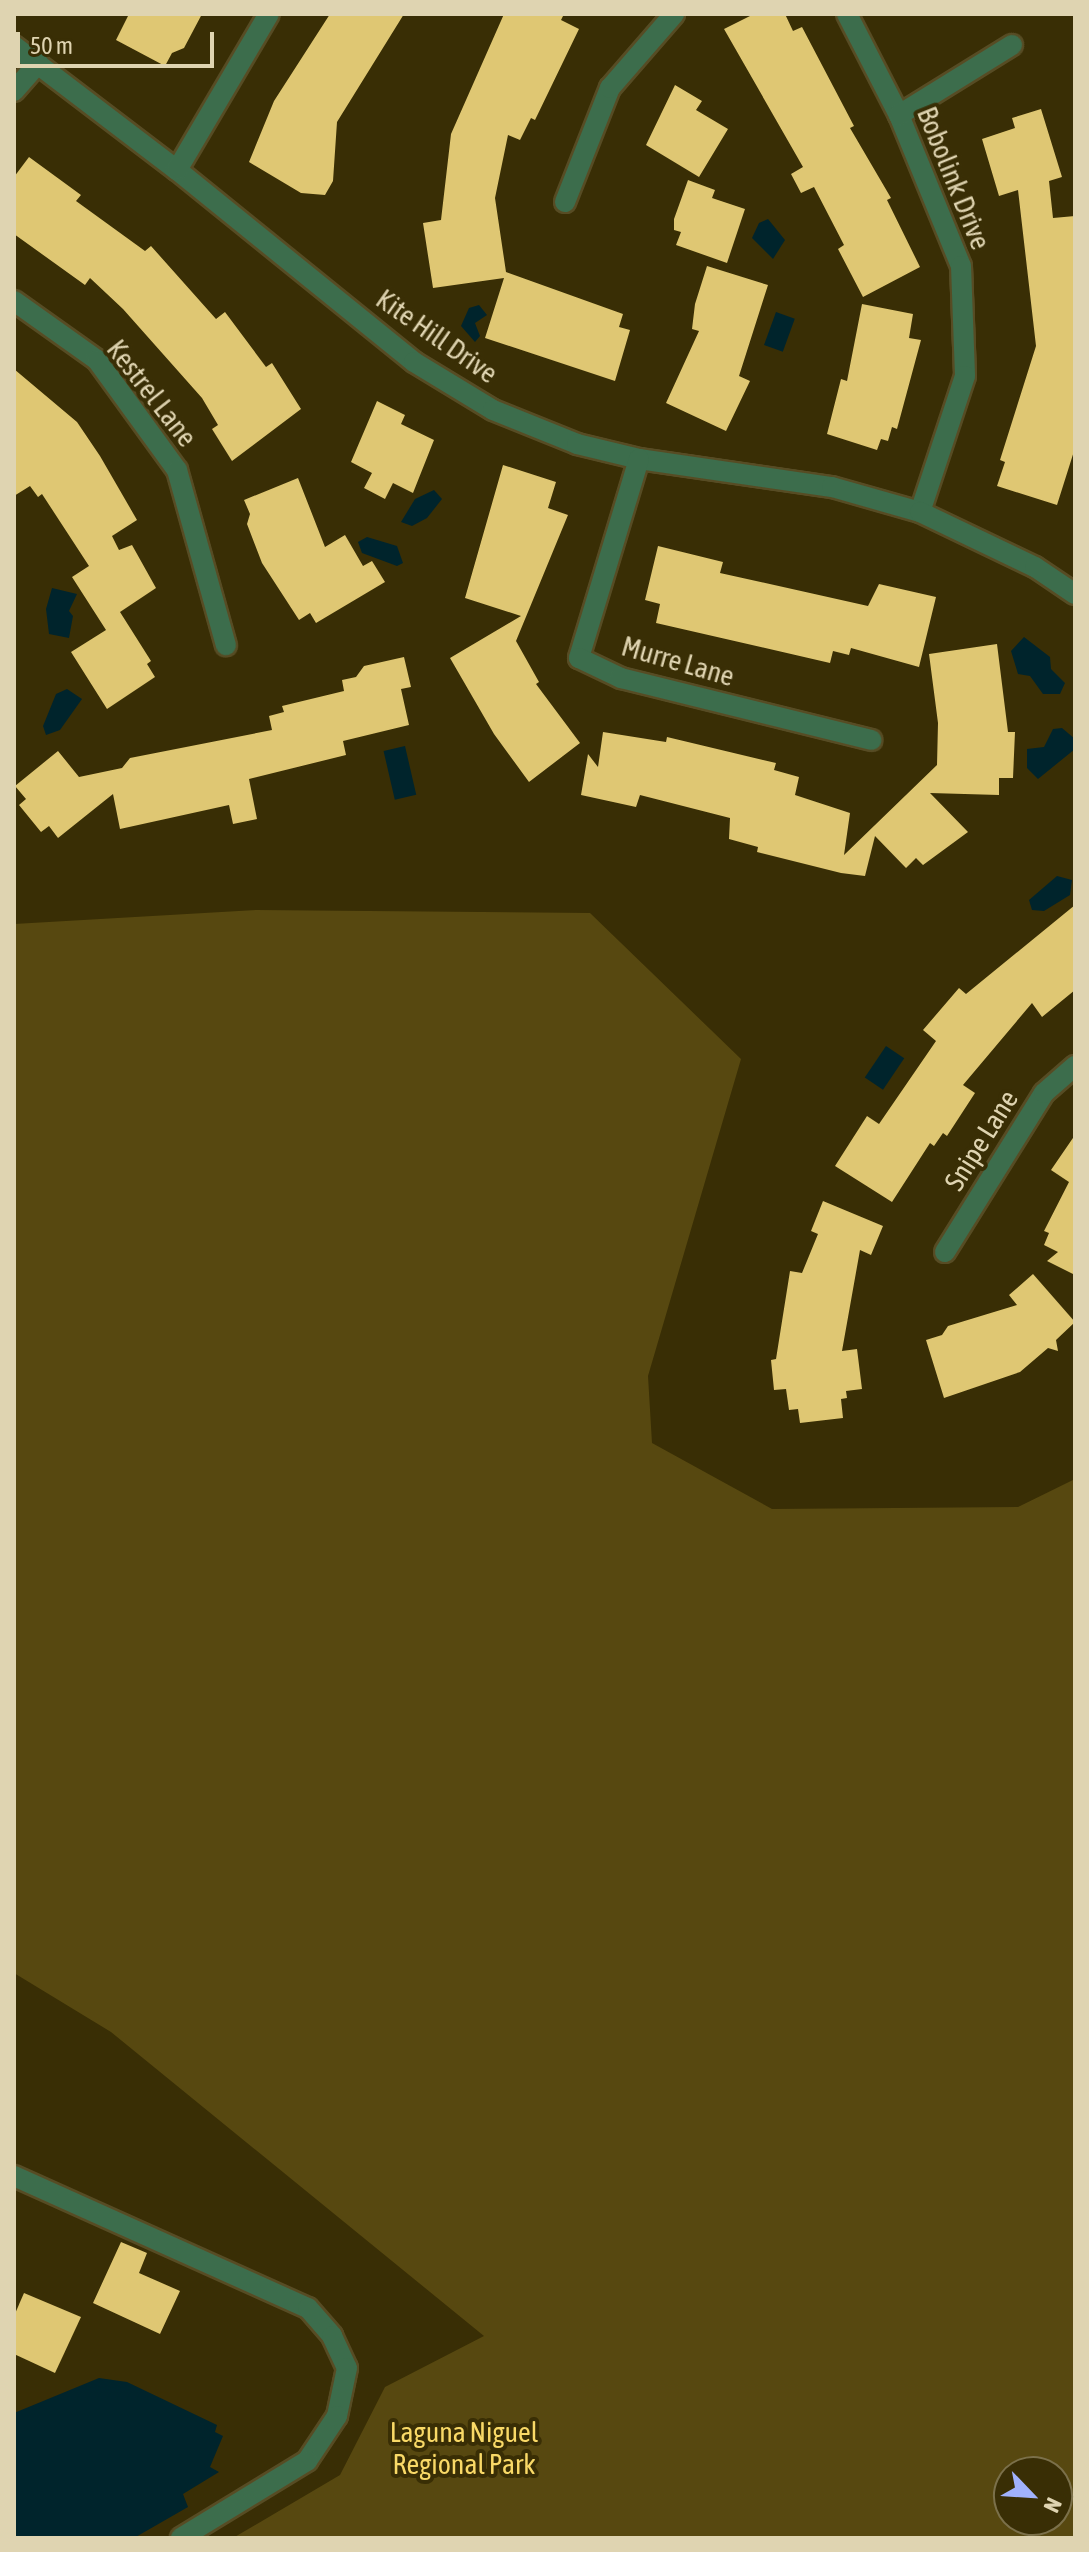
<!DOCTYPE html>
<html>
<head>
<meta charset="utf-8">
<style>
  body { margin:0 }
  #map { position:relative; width:1089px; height:2552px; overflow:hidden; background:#392e05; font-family:"Asap Condensed",sans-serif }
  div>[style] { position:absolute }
  .green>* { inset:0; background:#574810 }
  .water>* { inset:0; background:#00242c; transform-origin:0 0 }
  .building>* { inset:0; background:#dfc773 }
  .roads { filter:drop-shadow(2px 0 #574c24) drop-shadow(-2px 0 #574c24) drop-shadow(0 2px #574c24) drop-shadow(0 -2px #574c24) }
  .minor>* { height:20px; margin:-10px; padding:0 10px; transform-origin:10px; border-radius:10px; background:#3c6d4c }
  span { translate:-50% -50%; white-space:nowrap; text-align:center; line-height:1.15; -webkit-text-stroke:8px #392e05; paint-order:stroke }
  .street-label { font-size:28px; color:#dfd4b1 }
  .park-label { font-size:28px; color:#f9d967 }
  .frame { position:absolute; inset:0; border:16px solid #dfd4b1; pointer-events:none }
  .north { position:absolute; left:993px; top:2456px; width:80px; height:80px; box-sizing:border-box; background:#392e05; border:2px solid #7b704a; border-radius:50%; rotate:115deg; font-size:22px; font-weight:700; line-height:32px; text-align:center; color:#dfd4b1 }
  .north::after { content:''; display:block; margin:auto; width:28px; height:36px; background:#a1b2fd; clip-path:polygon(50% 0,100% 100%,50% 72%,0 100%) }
  .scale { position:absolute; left:16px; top:32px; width:198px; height:36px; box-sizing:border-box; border:4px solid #dfd4b1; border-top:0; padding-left:10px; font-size:24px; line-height:28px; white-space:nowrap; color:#dfd4b1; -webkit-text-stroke:6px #392e05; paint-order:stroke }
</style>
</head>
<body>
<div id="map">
  <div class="green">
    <div style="clip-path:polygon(evenodd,256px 910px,590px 913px,741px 1059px,648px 1376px,652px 1443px,772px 1509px,1018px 1507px,1075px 1479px,1075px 2538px,233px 2538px,340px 2475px,385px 2387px,484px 2336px,111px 2032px,14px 1973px,14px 924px,256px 910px,1009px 2472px,1057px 2472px,1057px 2520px,1009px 2520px,1009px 2472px)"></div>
  </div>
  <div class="water">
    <div style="clip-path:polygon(768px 219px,785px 240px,773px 259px,752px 238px,759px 223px)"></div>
    <div style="clip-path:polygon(479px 305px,487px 315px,475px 323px,480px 336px,475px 342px,461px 326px,469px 308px)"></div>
    <div style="left:776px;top:312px;width:20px;height:35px;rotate:20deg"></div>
    <div style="clip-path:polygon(434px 490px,442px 499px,427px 518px,412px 526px,401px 522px,415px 499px)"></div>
    <div style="clip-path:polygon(367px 537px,397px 546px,403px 563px,397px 566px,362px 553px,358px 542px)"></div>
    <div style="clip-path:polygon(52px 588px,77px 594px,69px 611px,73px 616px,69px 638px,49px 634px,46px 609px)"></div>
    <div style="clip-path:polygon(1024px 637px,1050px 657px,1051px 669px,1065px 683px,1060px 694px,1043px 694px,1030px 676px,1018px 674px,1011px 651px)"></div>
    <div style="clip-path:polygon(67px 689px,82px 699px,60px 730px,46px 735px,43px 726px,56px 694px)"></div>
    <div style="clip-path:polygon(1062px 728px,1075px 739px,1075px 749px,1038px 779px,1027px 768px,1027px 749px,1044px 747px,1053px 729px)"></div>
    <div style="left:405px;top:746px;width:50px;height:22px;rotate:77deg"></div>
    <div style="clip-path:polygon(1057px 876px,1072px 880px,1070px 895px,1044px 911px,1032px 910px,1029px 900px)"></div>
    <div style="left:886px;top:1046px;width:22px;height:38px;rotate:34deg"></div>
    <div style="clip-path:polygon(99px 2378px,127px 2382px,217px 2425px,215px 2432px,223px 2436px,210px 2467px,219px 2472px,183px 2494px,188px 2507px,134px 2538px,14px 2538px,14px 2413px)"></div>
  </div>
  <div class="building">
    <div style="clip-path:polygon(129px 14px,202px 14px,184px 48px,172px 53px,165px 66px,116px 40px)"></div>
    <div style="clip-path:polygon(330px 14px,404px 14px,337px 122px,333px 181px,325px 195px,301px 193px,249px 162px,274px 101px)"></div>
    <div style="clip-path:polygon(504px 14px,564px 14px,561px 20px,579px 29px,535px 120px,531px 118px,520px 140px,508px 135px,495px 198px,506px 272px,623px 314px,619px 327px,630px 330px,615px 381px,485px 338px,504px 278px,433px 288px,423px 223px,441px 220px,451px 134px)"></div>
    <div style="clip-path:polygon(754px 14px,785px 14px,793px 31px,802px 27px,854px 126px,850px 128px,891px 198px,887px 200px,920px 267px,863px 297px,838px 249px,844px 245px,814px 187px,801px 193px,791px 174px,803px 167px,724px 29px)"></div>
    <div style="clip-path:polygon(675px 85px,702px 101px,696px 110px,728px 129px,699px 177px,646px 145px)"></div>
    <div style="clip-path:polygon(1041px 109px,1062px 177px,1049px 181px,1053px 218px,1075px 216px,1075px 448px,1057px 505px,997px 486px,1005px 462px,1000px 460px,1036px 346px,1018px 190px,999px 196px,982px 139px,1015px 128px,1012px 118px)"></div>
    <div style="clip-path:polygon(29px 157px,81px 195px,76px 201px,145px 251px,151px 246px,216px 319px,225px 312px,266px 367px,272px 363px,301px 409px,232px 461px,212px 429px,218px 425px,202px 398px,123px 309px,90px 278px,85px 285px,14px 234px,14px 177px)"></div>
    <div style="clip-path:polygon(688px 180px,715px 190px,712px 198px,745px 209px,727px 263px,676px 245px,681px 232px,674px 230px,674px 219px)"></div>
    <div style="clip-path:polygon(707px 266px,768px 285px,739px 376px,750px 381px,726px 431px,666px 403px,699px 331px,692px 329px,695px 304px)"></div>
    <div style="clip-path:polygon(862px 304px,913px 314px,909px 338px,921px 340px,897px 429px,892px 427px,888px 441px,881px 439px,877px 450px,827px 434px,841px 379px,847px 381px)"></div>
    <div style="clip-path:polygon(14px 369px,77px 422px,100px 456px,137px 520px,112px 536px,119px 550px,132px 545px,156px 588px,120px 612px,151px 661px,147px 664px,155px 677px,107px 709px,71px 652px,106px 630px,72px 577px,89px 566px,42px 494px,38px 497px,30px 486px,14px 496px)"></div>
    <div style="clip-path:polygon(377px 401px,405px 415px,401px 424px,434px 440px,413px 493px,393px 483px,385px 499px,364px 488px,372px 473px,351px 462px)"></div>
    <div style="clip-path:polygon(503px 465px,556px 482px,548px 508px,568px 515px,516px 641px,539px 682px,536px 684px,580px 743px,529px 782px,494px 734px,450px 658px,521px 616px,465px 598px)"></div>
    <div style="clip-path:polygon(298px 478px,325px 547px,345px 535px,363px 566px,372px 561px,385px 582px,316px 623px,310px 613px,299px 620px,262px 563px,247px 524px,250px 514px,244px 500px)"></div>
    <div style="clip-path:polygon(658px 546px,723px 562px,720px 573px,868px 606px,879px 584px,936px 597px,919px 667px,851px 648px,849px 655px,833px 651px,830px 663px,656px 623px,660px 604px,645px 600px)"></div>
    <div style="clip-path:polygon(997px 644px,1008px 732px,1015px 732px,1013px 778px,999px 778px,999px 795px,930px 793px,968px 832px,923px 865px,916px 858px,906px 868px,875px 836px,865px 876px,841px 873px,757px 852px,758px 847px,729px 839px,730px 818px,640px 795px,636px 807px,581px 795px,588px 754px,598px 767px,603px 732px,666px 742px,667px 737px,776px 763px,774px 770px,799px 777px,795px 795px,850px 813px,844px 855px,937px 765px,938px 723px,929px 654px)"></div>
    <div style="clip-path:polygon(404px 657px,411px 687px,401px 689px,409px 725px,343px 741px,346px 755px,249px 779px,257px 819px,233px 824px,229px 805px,120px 829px,113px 794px,58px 838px,49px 826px,41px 832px,19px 805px,26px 799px,15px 786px,58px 751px,79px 777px,122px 768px,130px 758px,272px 730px,269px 716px,284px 712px,282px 706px,344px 691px,342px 680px,356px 677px,364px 666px)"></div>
    <div style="clip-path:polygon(1075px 905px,1075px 990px,1042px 1017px,1032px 1003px,963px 1085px,975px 1093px,947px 1136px,943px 1133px,934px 1146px,930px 1143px,892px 1202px,835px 1166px,867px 1116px,879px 1124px,936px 1041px,923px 1030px,959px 988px,966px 994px)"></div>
    <div style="clip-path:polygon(1075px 1135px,1075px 1275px,1047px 1261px,1058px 1252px,1044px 1245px,1049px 1233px,1044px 1231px,1069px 1182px,1051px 1170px)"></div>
    <div style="clip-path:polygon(823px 1201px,883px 1226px,871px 1255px,860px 1250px,842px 1351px,857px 1349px,862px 1389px,846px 1391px,847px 1398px,841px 1399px,843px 1418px,800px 1423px,798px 1409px,789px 1410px,786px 1389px,774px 1390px,771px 1360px,776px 1359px,790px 1271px,802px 1273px,818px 1234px,811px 1231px)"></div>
    <div style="clip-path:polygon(1033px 1274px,1075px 1322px,1056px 1340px,1058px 1351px,1048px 1348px,1020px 1372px,944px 1398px,926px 1340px,942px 1335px,948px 1326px,1017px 1305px,1009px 1295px)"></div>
    <div style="clip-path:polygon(121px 2242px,147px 2253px,139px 2273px,180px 2291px,160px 2334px,93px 2303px)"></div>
    <div style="clip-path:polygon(24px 2293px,81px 2317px,55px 2373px,14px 2354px,14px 2316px)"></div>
  </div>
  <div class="roads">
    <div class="minor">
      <div style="left:847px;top:14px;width:114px;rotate:62.8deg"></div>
      <div style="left:899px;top:115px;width:163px;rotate:67.7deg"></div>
      <div style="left:961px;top:266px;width:110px;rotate:87.9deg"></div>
      <div style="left:965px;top:376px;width:143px;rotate:108.3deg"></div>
      <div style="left:14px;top:46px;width:205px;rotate:37.3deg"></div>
      <div style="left:177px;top:170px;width:305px;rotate:39deg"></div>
      <div style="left:414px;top:362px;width:92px;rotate:31.3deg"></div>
      <div style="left:493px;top:410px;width:91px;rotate:22deg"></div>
      <div style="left:577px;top:444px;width:64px;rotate:13.6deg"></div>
      <div style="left:639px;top:459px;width:195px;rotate:8.3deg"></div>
      <div style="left:832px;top:487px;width:91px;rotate:15.9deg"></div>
      <div style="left:920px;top:512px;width:127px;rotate:25.6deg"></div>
      <div style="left:1035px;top:567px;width:48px;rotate:34deg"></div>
      <div style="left:14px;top:91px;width:37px;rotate:-49deg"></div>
      <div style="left:899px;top:115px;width:133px;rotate:-31.8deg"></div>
      <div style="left:177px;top:170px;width:181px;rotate:-59.5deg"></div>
      <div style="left:565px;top:202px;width:123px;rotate:-68.5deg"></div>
      <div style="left:610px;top:88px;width:98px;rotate:-49.1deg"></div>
      <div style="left:14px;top:301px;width:102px;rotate:35.4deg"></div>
      <div style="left:97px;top:360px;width:136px;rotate:54deg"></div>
      <div style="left:177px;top:470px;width:182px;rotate:74.4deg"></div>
      <div style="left:639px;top:459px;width:208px;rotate:106.8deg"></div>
      <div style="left:579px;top:658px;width:47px;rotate:25.5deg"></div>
      <div style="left:621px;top:678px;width:258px;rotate:13.9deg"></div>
      <div style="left:945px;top:1252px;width:187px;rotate:-58.1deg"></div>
      <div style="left:1044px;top:1093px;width:41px;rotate:-41.1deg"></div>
      <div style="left:14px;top:2176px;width:322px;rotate:24.2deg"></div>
      <div style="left:308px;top:2308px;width:37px;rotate:49deg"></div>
      <div style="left:332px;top:2336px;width:35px;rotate:65deg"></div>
      <div style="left:347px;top:2368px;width:49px;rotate:101.8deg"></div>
      <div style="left:337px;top:2416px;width:54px;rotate:123.7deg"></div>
      <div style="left:307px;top:2461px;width:148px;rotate:148.6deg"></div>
    </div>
  </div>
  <div class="street-label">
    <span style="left:954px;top:178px;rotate:68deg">Bobolink Drive</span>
    <span style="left:437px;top:336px;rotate:35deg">Kite Hill Drive</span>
    <span style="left:152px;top:393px;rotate:52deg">Kestrel Lane</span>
    <span style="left:678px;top:661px;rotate:16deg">Murre Lane</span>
    <span style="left:981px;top:1140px;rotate:-58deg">Snipe Lane</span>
  </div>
  <div class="park-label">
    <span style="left:464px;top:2448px">Laguna Niguel<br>Regional Park</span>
  </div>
  <div class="frame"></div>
  <div class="north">N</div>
  <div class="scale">50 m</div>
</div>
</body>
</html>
